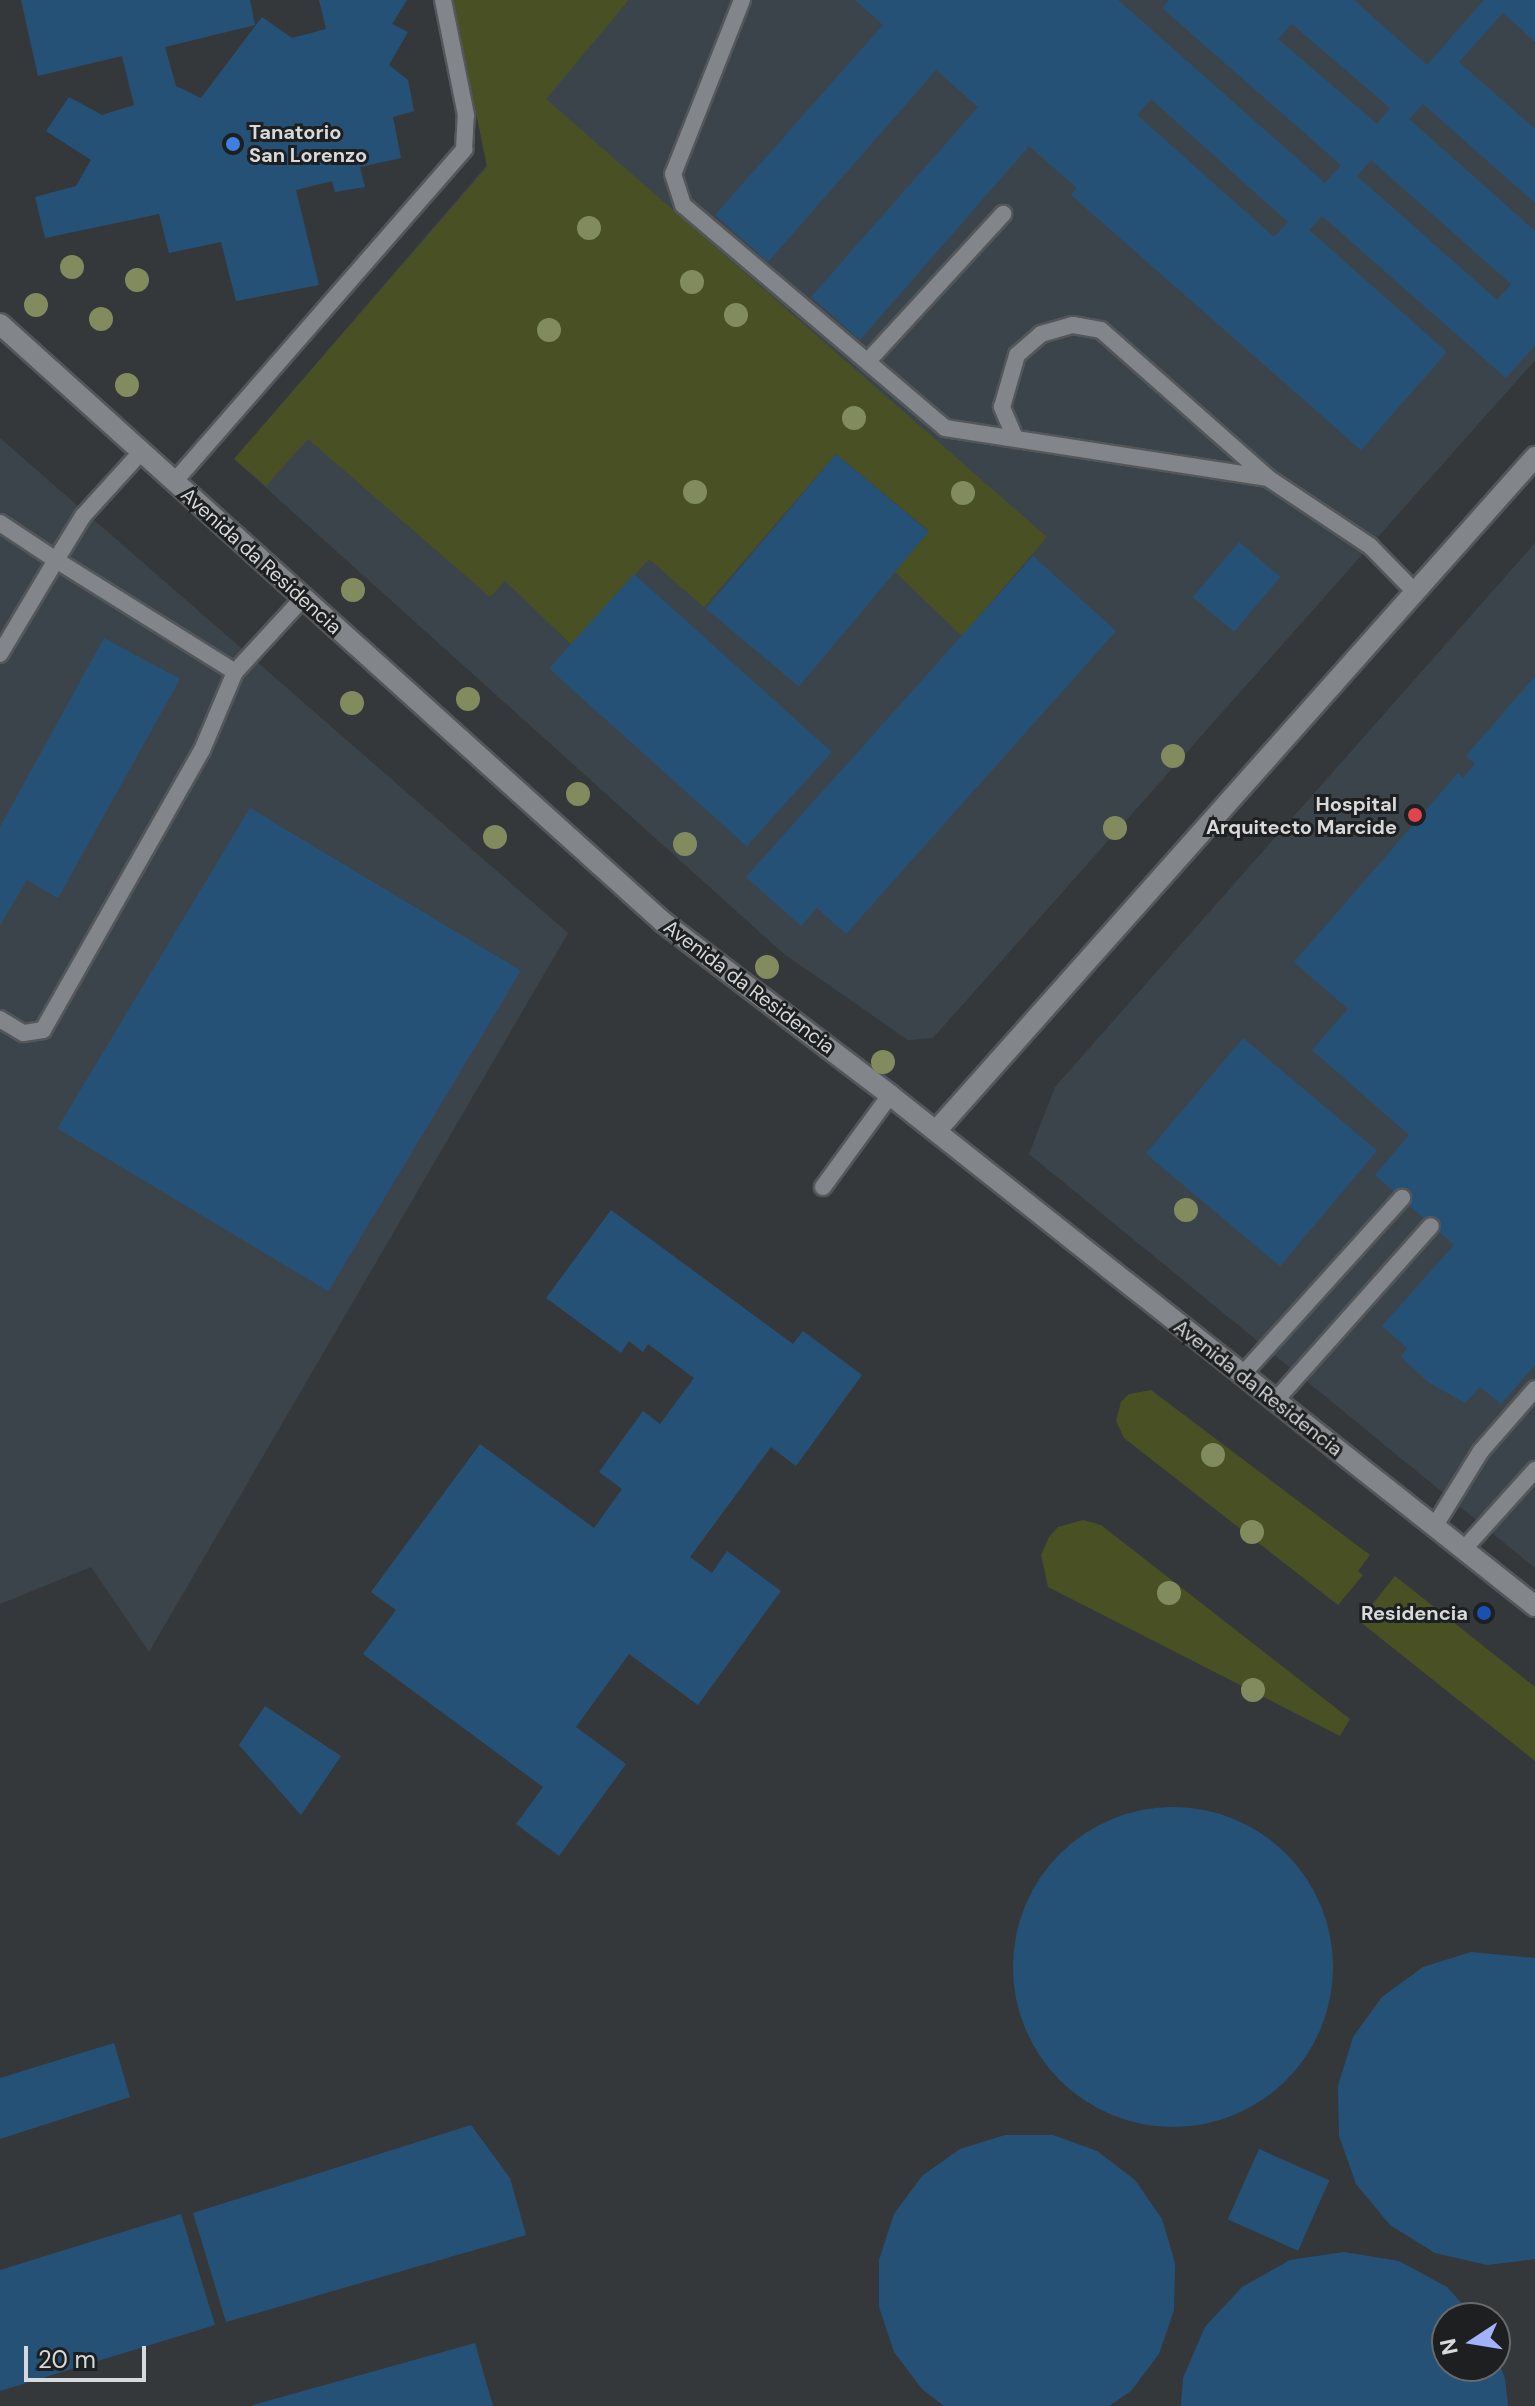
<!DOCTYPE html>
<html>
<head>
<meta charset="utf-8">
<style>
  body { margin:0 }
  #map { position:relative; width:1535px; height:2406px; overflow:hidden; background:#34383b; font-family:"DM Sans",sans-serif }
  div>[style] { position:absolute }
  .built>* { inset:0; background:#3c444b }
  .green>* { inset:0; background:#495024 }
  .building>* { inset:0; background:#265177; transform-origin:0 0 }
  .round { border-radius:50% }
  .roads { filter:drop-shadow(2px 0 #54575a) drop-shadow(-2px 0 #54575a) drop-shadow(0 2px #54575a) drop-shadow(0 -2px #54575a) }
  .lane>* { height:16px; margin:-8px; padding:0 8px; transform-origin:8px; border-radius:8px; background:#82868a }
  .street>* { height:20px; margin:-10px; padding:0 10px; transform-origin:10px; border-radius:10px; background:#82868a }
  .trees>* { width:24px; height:24px; margin:-12px; border-radius:50%; background:#828b5e }
  .dots>* { width:22px; height:22px; translate:-50% -50%; box-sizing:border-box; border:4px solid #1d1f20; border-radius:50% }
  span { translate:-50% -50%; white-space:nowrap; text-align:center; line-height:1.15; -webkit-text-stroke:6px #1d1f20; paint-order:stroke }
  .poi-label { font-size:20px; color:#d7d9db; font-weight:700 }
  .left { translate:0 -50%; text-align:left }
  .right { translate:-100% -50%; text-align:right }
  .street-label { font-size:20px; color:#d7d9db }
  .north { position:absolute; left:1431px; top:2302px; width:80px; height:80px; box-sizing:border-box; background:#1d1f20; border:2px solid #67696b; border-radius:50%; rotate:258deg; font-size:22px; font-weight:700; line-height:32px; text-align:center; color:#d7d9db }
  .north::after { content:''; display:block; margin:auto; width:28px; height:36px; background:#a3b2fd; clip-path:polygon(50% 0,100% 100%,50% 72%,0 100%) }
  .scale { position:absolute; left:24px; top:2346px; width:122px; height:36px; box-sizing:border-box; border:4px solid #d7d9db; border-top:0; padding-left:10px; font-size:24px; line-height:28px; white-space:nowrap; color:#d7d9db; -webkit-text-stroke:6px #1d1f20; paint-order:stroke }
</style>
</head>
<body>
<div id="map">
  <div class="built">
    <div style="clip-path:polygon(629px 0,1535px 0,1535px 360px,933px 1038px,908px 1040px,784px 954px,234px 459px)"></div>
    <div style="clip-path:polygon(0 438px,568px 933px,149px 1652px,91px 1567px,0 1604px)"></div>
    <div style="clip-path:polygon(1535px 543px,1535px 1568px,1029px 1154px,1055px 1087px)"></div>
  </div>
  <div class="green">
    <div style="clip-path:polygon(453px 0,629px 0,546px 99px,1047px 537px,962px 636px,894px 571px,929px 531px,836px 454px,704px 607px,649px 559px,572px 645px,505px 581px,490px 597px,308px 439px,266px 486px,234px 459px,487px 167px)"></div>
    <div style="clip-path:polygon(1151px 1390px,1370px 1555px,1358px 1571px,1363px 1575px,1338px 1605px,1124px 1438px,1116px 1421px,1121px 1402px,1129px 1394px)"></div>
    <div style="clip-path:polygon(1083px 1520px,1101px 1525px,1350px 1719px,1340px 1736px,1048px 1587px,1041px 1555px,1049px 1537px,1058px 1527px)"></div>
    <div style="clip-path:polygon(1395px 1576px,1535px 1687px,1535px 1761px,1359px 1621px)"></div>
  </div>
  <div class="building">
    <div style="clip-path:polygon(21px 0,250px 0,255px 25px,165px 47px,176px 86px,201px 98px,262px 17px,292px 38px,326px 29px,319px 0,407px 0,392px 24px,408px 32px,389px 65px,408px 80px,414px 111px,393px 117px,401px 158px,360px 167px,365px 187px,335px 192px,332px 181px,296px 190px,319px 285px,236px 301px,221px 242px,169px 253px,159px 214px,45px 238px,35px 197px,76px 186px,91px 160px,46px 131px,69px 97px,102px 115px,134px 105px,122px 56px,38px 76px)"></div>
    <div style="clip-path:polygon(evenodd,855px 0,1118px 0,1325px 183px,1341px 165px,1162px 8px,1169px 0,1354px 0,1427px 65px,1484px 0,1535px 0,1535px 42px,1503px 13px,1459px 62px,1535px 129px,1535px 203px,1423px 104px,1409px 119px,1535px 231px,1535px 345px,1506px 378px,1322px 216px,1309px 230px,1447px 352px,1361px 450px,1071px 195px,1077px 188px,1029px 146px,860px 340px,811px 297px,978px 107px,936px 70px,768px 262px,715px 215px,883px 25px,855px 0,1292px 24px,1390px 108px,1377px 124px,1278px 39px,1292px 24px,855px 0,1151px 99px,1288px 222px,1274px 237px,1137px 115px,1151px 99px,855px 0,1371px 160px,1511px 284px,1497px 300px,1357px 176px,1371px 160px)"></div>
    <div style="left:836px;top:454px;width:121px;height:202px;rotate:40deg"></div>
    <div style="left:1239px;top:542px;width:54px;height:72px;rotate:40deg"></div>
    <div style="clip-path:polygon(1033px 556px,1116px 631px,846px 934px,817px 908px,801px 926px,746px 877px)"></div>
    <div style="left:634px;top:574px;width:266px;height:127px;rotate:42deg"></div>
    <div style="clip-path:polygon(104px 638px,180px 679px,58px 898px,27px 880px,0 925px,0 827px)"></div>
    <div style="clip-path:polygon(1535px 676px,1535px 1365px,1501px 1404px,1480px 1387px,1465px 1403px,1428px 1382px,1401px 1357px,1407px 1348px,1382px 1326px,1454px 1245px,1375px 1175px,1409px 1135px,1312px 1050px,1348px 1009px,1294px 962px,1458px 773px,1463px 778px,1475px 764px,1466px 756px)"></div>
    <div style="left:250px;top:808px;width:316px;height:374px;rotate:31deg"></div>
    <div style="left:1243px;top:1038px;width:175px;height:151px;rotate:40deg"></div>
    <div style="clip-path:polygon(611px 1210px,793px 1344px,803px 1331px,862px 1375px,796px 1466px,771px 1447px,690px 1557px,712px 1573px,727px 1551px,781px 1591px,698px 1705px,629px 1654px,576px 1727px,626px 1764px,559px 1856px,516px 1824px,543px 1787px,363px 1654px,396px 1610px,371px 1592px,480px 1444px,594px 1528px,622px 1489px,599px 1472px,643px 1411px,660px 1424px,694px 1378px,648px 1344px,643px 1352px,629px 1341px,621px 1353px,546px 1298px)"></div>
    <div style="clip-path:polygon(265px 1706px,341px 1756px,301px 1815px,239px 1745px)"></div>
    <div class="round" style="left:1013px;top:1807px;width:320px;height:320px"></div>
    <div style="clip-path:polygon(1471px 1952px,1535px 1958px,1535px 2259px,1487px 2265px,1435px 2253px,1390px 2225px,1356px 2184px,1339px 2136px,1338px 2086px,1353px 2037px,1382px 1997px,1423px 1967px)"></div>
    <div style="clip-path:polygon(114px 2043px,130px 2097px,0 2139px,0 2078px)"></div>
    <div style="clip-path:polygon(471px 2125px,510px 2178px,526px 2235px,226px 2322px,193px 2213px)"></div>
    <div style="clip-path:polygon(1005px 2135px,1053px 2135px,1097px 2151px,1135px 2180px,1162px 2219px,1175px 2263px,1174px 2310px,1159px 2354px,1131px 2391px,1109px 2406px,944px 2406px,922px 2389px,894px 2352px,879px 2307px,879px 2260px,894px 2214px,922px 2176px,960px 2149px)"></div>
    <div style="left:1259px;top:2149px;width:77px;height:77px;rotate:24deg"></div>
    <div style="clip-path:polygon(181px 2214px,215px 2325px,0 2391px,0 2270px)"></div>
    <div style="clip-path:polygon(1344px 2252px,1399px 2261px,1447px 2287px,1475px 2318px,1447px 2318px,1447px 2366px,1495px 2366px,1495px 2354px,1505px 2378px,1508px 2406px,1181px 2406px,1183px 2378px,1205px 2327px,1242px 2287px,1290px 2260px)"></div>
    <div style="clip-path:polygon(475px 2343px,493px 2406px,253px 2406px,253px 2405px)"></div>
  </div>
  <div class="roads">
    <div class="lane">
      <div style="left:742px;top:0;width:187px;rotate:111.6deg"></div>
      <div style="left:673px;top:174px;width:33px;rotate:72deg"></div>
      <div style="left:683px;top:205px;width:344px;rotate:40.4deg"></div>
      <div style="left:945px;top:428px;width:327px;rotate:8.8deg"></div>
      <div style="left:1268px;top:478px;width:123px;rotate:33.7deg"></div>
      <div style="left:1370px;top:546px;width:64px;rotate:45.6deg"></div>
      <div style="left:868px;top:361px;width:200px;rotate:-47.4deg"></div>
      <div style="left:1015px;top:438px;width:34px;rotate:-113deg"></div>
      <div style="left:1002px;top:407px;width:54px;rotate:-73.9deg"></div>
      <div style="left:1017px;top:355px;width:32px;rotate:-41deg"></div>
      <div style="left:1041px;top:334px;width:33px;rotate:-16deg"></div>
      <div style="left:1073px;top:325px;width:28px;rotate:10deg"></div>
      <div style="left:1101px;top:330px;width:223px;rotate:41.5deg"></div>
      <div style="left:174px;top:482px;width:442px;rotate:-48.9deg"></div>
      <div style="left:464px;top:149px;width:34px;rotate:-87deg"></div>
      <div style="left:466px;top:115px;width:117px;rotate:-101.3deg"></div>
      <div style="left:0;top:523px;width:67px;rotate:33.5deg"></div>
      <div style="left:56px;top:560px;width:52px;rotate:-58.5deg"></div>
      <div style="left:83px;top:516px;width:86px;rotate:-47.8deg"></div>
      <div style="left:0;top:654px;width:109px;rotate:-59.2deg"></div>
      <div style="left:56px;top:560px;width:211px;rotate:32deg"></div>
      <div style="left:235px;top:672px;width:85px;rotate:112.9deg"></div>
      <div style="left:202px;top:750px;width:322px;rotate:119.6deg"></div>
      <div style="left:43px;top:1030px;width:20px;rotate:171deg"></div>
      <div style="left:23px;top:1033px;width:27px;rotate:-149deg"></div>
      <div style="left:235px;top:672px;width:100px;rotate:-47.4deg"></div>
      <div style="left:823px;top:1187px;width:114px;rotate:-53.9deg"></div>
      <div style="left:1242px;top:1375px;width:239px;rotate:-47.9deg"></div>
      <div style="left:1275px;top:1401px;width:234px;rotate:-48.3deg"></div>
      <div style="left:1434px;top:1527px;width:89px;rotate:-58.3deg"></div>
      <div style="left:1481px;top:1451px;width:82px;rotate:-48.9deg"></div>
      <div style="left:1463px;top:1550px;width:108px;rotate:-48deg"></div>
    </div>
    <div class="street">
      <div style="left:0;top:324px;width:893px;rotate:42.05deg"></div>
      <div style="left:663px;top:922px;width:285px;rotate:37.3deg"></div>
      <div style="left:890px;top:1095px;width:823px;rotate:38.39deg"></div>
      <div style="left:936px;top:1131px;width:902px;rotate:-48.37deg"></div>
    </div>
  </div>
  <div class="trees">
    <div style="left:589px;top:228px"></div>
    <div style="left:72px;top:267px"></div>
    <div style="left:137px;top:280px"></div>
    <div style="left:692px;top:282px"></div>
    <div style="left:36px;top:305px"></div>
    <div style="left:736px;top:315px"></div>
    <div style="left:101px;top:319px"></div>
    <div style="left:549px;top:330px"></div>
    <div style="left:127px;top:385px"></div>
    <div style="left:854px;top:418px"></div>
    <div style="left:695px;top:492px"></div>
    <div style="left:963px;top:493px"></div>
    <div style="left:353px;top:590px"></div>
    <div style="left:468px;top:699px"></div>
    <div style="left:352px;top:703px"></div>
    <div style="left:1173px;top:756px"></div>
    <div style="left:578px;top:794px"></div>
    <div style="left:1115px;top:828px"></div>
    <div style="left:495px;top:837px"></div>
    <div style="left:685px;top:844px"></div>
    <div style="left:767px;top:967px"></div>
    <div style="left:883px;top:1062px"></div>
    <div style="left:1186px;top:1210px"></div>
    <div style="left:1213px;top:1455px"></div>
    <div style="left:1252px;top:1532px"></div>
    <div style="left:1169px;top:1593px"></div>
    <div style="left:1253px;top:1690px"></div>
  </div>
  <div class="dots">
    <div style="left:233px;top:144px;background:#3f7fe0"></div>
    <div style="left:1415px;top:815px;background:#e0444e"></div>
    <div style="left:1484px;top:1613px;background:#1a4fb4"></div>
  </div>
  <div class="poi-label">
    <span class="left" style="left:249px;top:144px">Tanatorio<br>San Lorenzo</span>
    <span class="right" style="left:1397px;top:816px">Hospital<br>Arquitecto Marcide</span>
    <span class="right" style="left:1468px;top:1613px">Residencia</span>
  </div>
  <div class="street-label">
    <span style="left:261px;top:561px;rotate:42deg">Avenida da Residencia</span>
    <span style="left:749px;top:987px;rotate:37deg">Avenida da Residencia</span>
    <span style="left:1258px;top:1388px;rotate:38deg">Avenida da Residencia</span>
  </div>
  <div class="north">N</div>
  <div class="scale">20 m</div>
</div>
</body>
</html>
